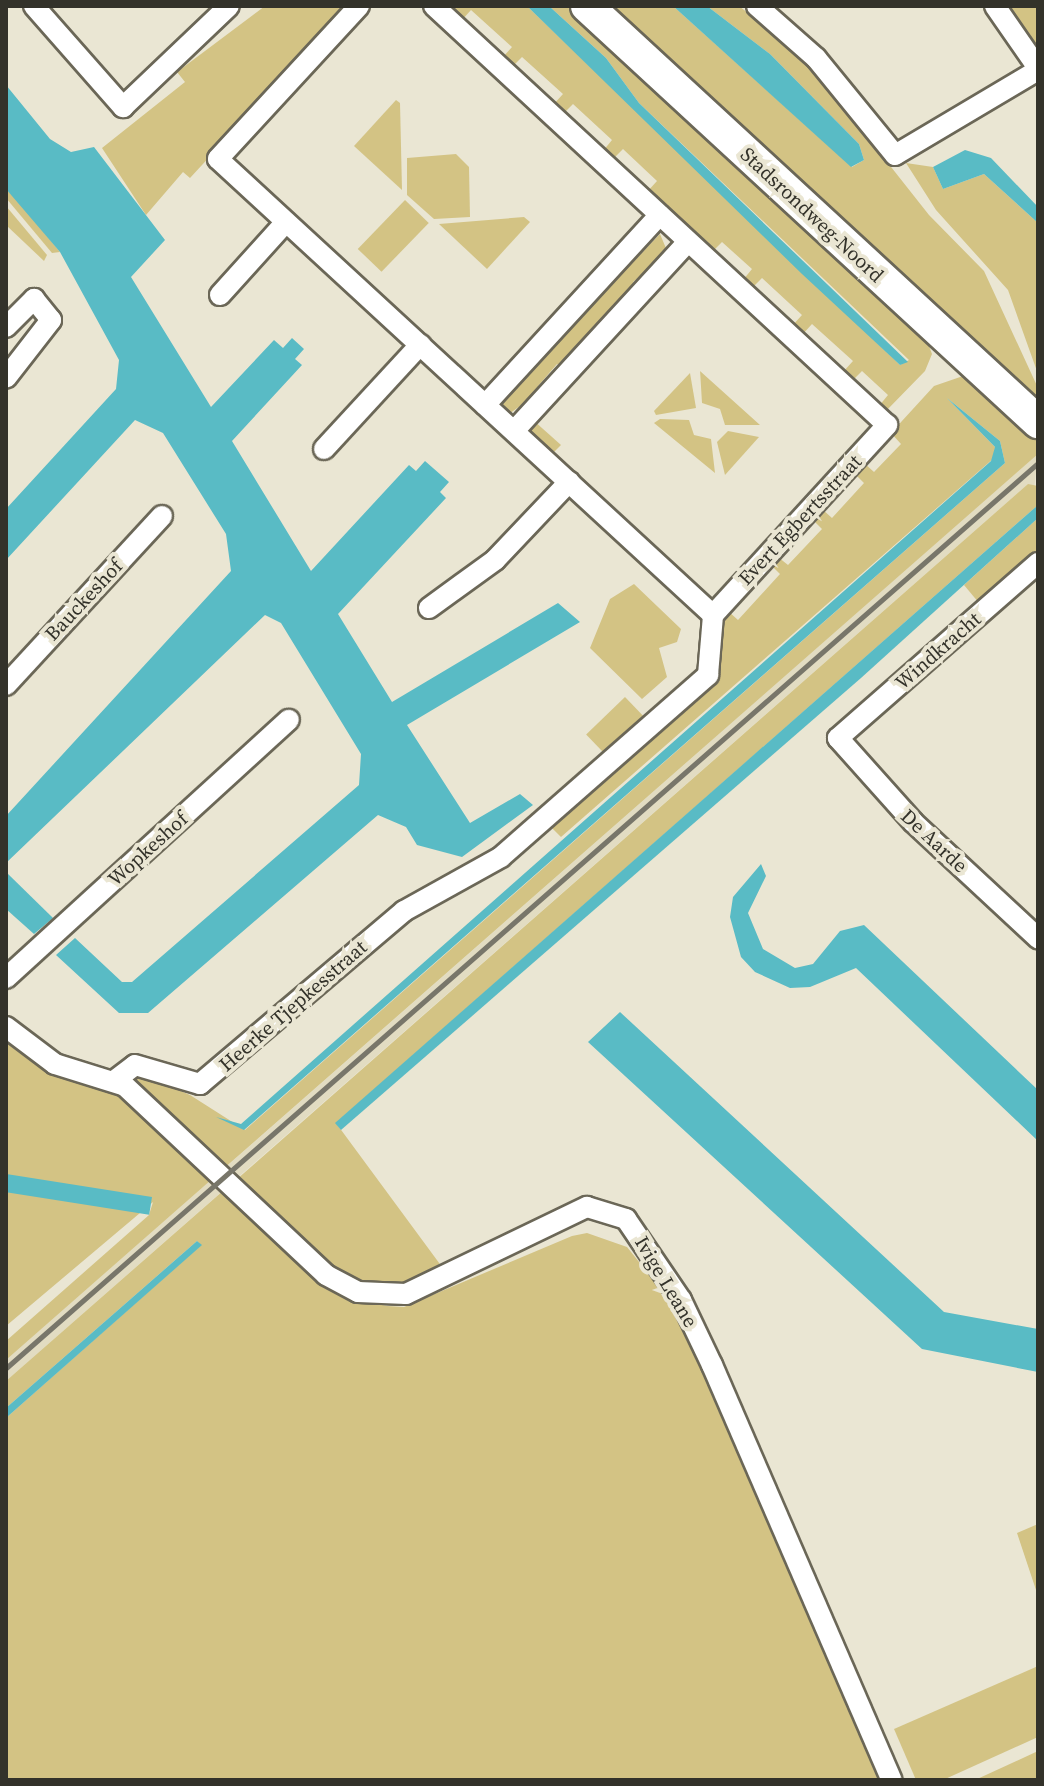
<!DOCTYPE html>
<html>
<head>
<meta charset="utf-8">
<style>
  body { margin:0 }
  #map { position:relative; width:1044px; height:1786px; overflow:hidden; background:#eae6d3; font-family:"Source Serif 4",serif }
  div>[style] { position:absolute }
  .built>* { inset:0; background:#e2dcc2 }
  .green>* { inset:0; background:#d3c384; transform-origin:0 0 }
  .water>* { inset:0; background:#59bbc5; transform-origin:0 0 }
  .roads { filter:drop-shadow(2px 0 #6b6757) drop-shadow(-2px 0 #6b6757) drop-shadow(0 2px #6b6757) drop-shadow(0 -2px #6b6757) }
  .street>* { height:20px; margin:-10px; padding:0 10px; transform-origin:10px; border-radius:10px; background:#fff }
  .primary>* { height:32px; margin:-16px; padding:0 16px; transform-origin:16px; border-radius:16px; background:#fff }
  .rail>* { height:5px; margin:-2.5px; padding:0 2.5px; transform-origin:2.5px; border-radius:2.5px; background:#78766a }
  span { translate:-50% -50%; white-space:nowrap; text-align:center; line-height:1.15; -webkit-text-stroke:8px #eae6d3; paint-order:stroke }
  .street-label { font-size:20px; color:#33322a }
  .frame { position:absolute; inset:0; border:8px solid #33322a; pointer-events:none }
</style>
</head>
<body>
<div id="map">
  <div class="built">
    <div style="clip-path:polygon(1038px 454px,1034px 490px,1028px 484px,6px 1381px,6px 1360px)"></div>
  </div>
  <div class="green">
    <div style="clip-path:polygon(265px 6px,349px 6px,190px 178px,183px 172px,146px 215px,102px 148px,185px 82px,177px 72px)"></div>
    <div style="clip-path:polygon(457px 6px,527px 6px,900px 365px,909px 360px,639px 103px,606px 58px,549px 6px,571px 6px,923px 330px,932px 354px,925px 371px,886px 411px,879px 406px,888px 395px,862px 371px,852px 381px,843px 372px,853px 361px,812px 324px,802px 335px,792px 326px,802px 315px,762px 278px,752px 288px,743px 280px,752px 269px,722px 242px,712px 252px,647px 192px,657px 181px,623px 149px,612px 160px,603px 151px,612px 140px,573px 104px,563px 114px,553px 105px,563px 94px,522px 57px,512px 67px,502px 58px,512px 47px,471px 10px,461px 21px,452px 12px)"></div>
    <div style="clip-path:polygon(597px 6px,673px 6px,852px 167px,864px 160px,859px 144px,770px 54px,707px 6px,739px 6px,805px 58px,929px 215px,984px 271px,1038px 388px,1038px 409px)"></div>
    <div style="clip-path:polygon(1001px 6px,1038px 6px,1038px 56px)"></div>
    <div style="clip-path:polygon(396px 100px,400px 103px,402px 190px,354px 146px)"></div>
    <div style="clip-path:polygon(456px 154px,469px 167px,470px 217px,434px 219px,407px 195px,407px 158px)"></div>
    <div style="clip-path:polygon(906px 163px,933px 167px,943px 189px,984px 174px,1038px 223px,1038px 374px,1008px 290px,936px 210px)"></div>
    <div style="clip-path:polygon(6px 189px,21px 204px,60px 252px,52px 253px,6px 198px)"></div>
    <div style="left:405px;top:200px;width:33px;height:68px;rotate:44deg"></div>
    <div style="clip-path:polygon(6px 206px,47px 255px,44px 261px,6px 225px)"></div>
    <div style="clip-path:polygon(524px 217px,530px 222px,487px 269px,439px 224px)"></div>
    <div style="clip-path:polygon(660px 234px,668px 253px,633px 282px,638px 287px,606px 321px,601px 318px,562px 368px,557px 364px,538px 386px,542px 390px,509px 414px,499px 401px)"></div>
    <div style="clip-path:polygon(700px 370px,700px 371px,760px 425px,725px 425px,720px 409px,702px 403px)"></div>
    <div style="clip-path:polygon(690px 373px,696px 408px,656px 415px,654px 411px)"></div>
    <div style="clip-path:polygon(966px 375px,1038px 436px,1038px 454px,222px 1170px,128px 1080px,139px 1073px,190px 1095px,245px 1130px,1005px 463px,1000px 441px,947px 398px,995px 447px,994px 458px,561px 837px,551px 827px,715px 681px,720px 619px,728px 611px,738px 620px,780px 574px,771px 565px,778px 557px,788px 565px,822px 529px,812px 519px,822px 509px,832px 518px,864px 483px,854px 473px,864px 463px,874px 472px,901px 444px,891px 433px,934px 386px)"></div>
    <div style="clip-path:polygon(660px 419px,689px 420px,694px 435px,711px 439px,715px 473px,654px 423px)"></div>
    <div style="clip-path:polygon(533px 420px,561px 445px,551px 455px,530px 433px)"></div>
    <div style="clip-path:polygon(728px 431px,759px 437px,725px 475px,717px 442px)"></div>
    <div style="clip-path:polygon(1028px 484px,1038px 486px,1038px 505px,336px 1123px,445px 1271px,397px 1290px,345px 1279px,236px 1180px)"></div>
    <div style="clip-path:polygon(1038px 518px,1038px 553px,979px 603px,964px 585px)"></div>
    <div style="clip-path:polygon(634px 584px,681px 629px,677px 642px,659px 648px,667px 677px,642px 699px,590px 648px,610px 599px)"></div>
    <div style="left:625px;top:697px;width:28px;height:54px;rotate:46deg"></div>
    <div style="clip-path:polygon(6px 1036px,37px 1063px,116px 1088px,211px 1180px,6px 1360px,6px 1341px,149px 1215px,153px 1202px,6px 1326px)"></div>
    <div style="clip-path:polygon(224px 1190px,372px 1302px,387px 1306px,404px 1307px,572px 1236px,587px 1233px,627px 1247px,680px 1313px,885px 1780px,6px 1780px,6px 1418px,201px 1245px,197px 1241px,6px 1408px,6px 1381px)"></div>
    <div style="clip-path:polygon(1038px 1524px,1038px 1596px,1017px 1533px)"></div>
    <div style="clip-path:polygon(1038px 1666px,1038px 1737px,943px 1780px,916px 1780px,894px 1729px)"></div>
    <div style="clip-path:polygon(1038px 1751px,1038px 1780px,975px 1780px)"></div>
  </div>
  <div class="water">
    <div style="clip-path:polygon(527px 6px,549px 6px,606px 58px,639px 103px,908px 362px,900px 365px,802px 274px)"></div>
    <div style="clip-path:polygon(673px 6px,707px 6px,770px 54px,859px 144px,864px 160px,851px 167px)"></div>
    <div style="clip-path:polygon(6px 85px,50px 139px,71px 152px,94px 147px,165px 240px,131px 277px,211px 407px,274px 340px,283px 348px,292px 338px,304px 349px,295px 359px,302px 365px,232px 441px,311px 571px,409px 465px,416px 471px,425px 461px,449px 482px,440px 492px,446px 498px,338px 614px,392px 702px,558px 603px,580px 622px,407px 725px,470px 823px,520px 794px,533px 805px,462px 857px,417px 845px,406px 827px,378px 815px,148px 1013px,119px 1013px,56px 955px,75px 938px,122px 982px,132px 982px,359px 785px,361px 754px,281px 623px,265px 615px,6px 863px,6px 816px,231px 571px,226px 534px,163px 433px,135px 420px,6px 560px,6px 509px,116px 389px,119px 360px,60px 252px,6px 189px)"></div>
    <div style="clip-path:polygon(965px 150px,991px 158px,1038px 207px,1038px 223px,984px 174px,943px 189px,933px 167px)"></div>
    <div style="clip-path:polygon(947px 398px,1000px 441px,1005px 463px,244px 1130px,216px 1117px,241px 1124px,991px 461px,995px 447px)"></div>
    <div style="clip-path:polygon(1038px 505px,1038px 518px,861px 678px,341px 1130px,335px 1123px)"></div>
    <div style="clip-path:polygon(761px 864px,766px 876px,748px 913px,763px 949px,795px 968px,813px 964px,840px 931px,864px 925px,1038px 1090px,1038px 1141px,856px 968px,810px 987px,790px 988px,755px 972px,741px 957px,730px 917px,733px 897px)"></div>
    <div style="clip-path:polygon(6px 872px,53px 918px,34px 934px,6px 909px)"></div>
    <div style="clip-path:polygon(620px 1012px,944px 1312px,1038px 1329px,1038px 1372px,922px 1349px,588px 1042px)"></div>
    <div style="left:152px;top:1197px;width:18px;height:195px;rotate:99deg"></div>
    <div style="clip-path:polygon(197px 1241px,202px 1245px,6px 1418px,6px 1408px)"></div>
  </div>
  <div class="roads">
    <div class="street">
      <div style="left:34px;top:6px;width:135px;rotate:48.6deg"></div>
      <div style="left:123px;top:107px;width:146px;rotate:-43.6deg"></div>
      <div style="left:359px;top:6px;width:208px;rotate:132.7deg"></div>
      <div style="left:218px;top:159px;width:673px;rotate:42.65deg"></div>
      <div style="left:713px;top:615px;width:258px;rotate:-47.5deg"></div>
      <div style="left:887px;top:425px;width:617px;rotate:-137.23deg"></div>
      <div style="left:757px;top:6px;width:79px;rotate:41.4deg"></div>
      <div style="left:816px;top:58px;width:125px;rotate:50.8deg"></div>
      <div style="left:895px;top:155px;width:166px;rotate:-30.7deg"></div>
      <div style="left:995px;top:6px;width:75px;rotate:55.3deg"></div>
      <div style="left:220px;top:295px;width:98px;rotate:-47.9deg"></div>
      <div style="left:6px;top:327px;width:40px;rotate:-45deg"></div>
      <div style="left:34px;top:299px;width:27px;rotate:51deg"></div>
      <div style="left:51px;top:320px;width:73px;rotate:127.8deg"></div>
      <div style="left:485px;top:405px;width:258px;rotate:-47.4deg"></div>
      <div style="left:514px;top:431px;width:257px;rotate:-47.4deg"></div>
      <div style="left:324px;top:449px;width:142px;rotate:-47.3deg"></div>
      <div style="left:1038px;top:563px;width:266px;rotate:138.8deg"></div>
      <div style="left:838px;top:738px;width:113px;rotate:48.2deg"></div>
      <div style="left:913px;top:822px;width:171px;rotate:42.9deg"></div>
      <div style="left:429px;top:608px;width:82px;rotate:-36deg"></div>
      <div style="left:495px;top:560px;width:108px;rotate:-46.5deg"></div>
      <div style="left:6px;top:685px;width:230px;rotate:-47.3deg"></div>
      <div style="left:6px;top:978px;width:383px;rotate:-42.4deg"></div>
      <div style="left:6px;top:1027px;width:61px;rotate:37.1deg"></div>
      <div style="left:55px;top:1064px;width:73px;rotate:17.4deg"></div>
      <div style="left:125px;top:1086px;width:276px;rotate:43.2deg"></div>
      <div style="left:326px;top:1275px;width:36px;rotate:28deg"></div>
      <div style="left:358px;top:1292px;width:48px;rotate:2.4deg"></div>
      <div style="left:406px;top:1294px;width:201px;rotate:-25.7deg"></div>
      <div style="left:587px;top:1207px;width:41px;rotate:17.1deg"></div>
      <div style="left:626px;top:1219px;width:98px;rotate:55.8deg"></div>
      <div style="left:681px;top:1300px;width:72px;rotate:64.5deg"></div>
      <div style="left:712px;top:1365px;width:452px;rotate:66.6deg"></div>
      <div style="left:114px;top:1081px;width:26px;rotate:-37deg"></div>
      <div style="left:135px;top:1065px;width:68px;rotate:16.3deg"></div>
      <div style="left:200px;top:1084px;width:267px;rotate:-40.3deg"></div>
      <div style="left:404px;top:911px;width:111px;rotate:-29.1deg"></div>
      <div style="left:501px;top:857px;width:276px;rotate:-41.3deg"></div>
      <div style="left:708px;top:675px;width:60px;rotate:-85.2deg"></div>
    </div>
    <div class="primary">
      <div style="left:587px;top:6px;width:614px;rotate:42.69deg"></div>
    </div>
  </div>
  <div class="rail">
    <div style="left:6px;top:1368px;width:1373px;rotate:-41.25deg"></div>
  </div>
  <div class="street-label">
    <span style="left:812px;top:215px;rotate:43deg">Stadsrondweg-Noord</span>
    <span style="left:800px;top:520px;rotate:-47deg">Evert Egbertsstraat</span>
    <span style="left:84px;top:600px;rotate:-47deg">Bauckeshof</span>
    <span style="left:938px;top:651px;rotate:-41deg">Windkracht</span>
    <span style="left:934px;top:841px;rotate:43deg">De Aarde</span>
    <span style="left:148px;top:849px;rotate:-42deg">Wopkeshof</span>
    <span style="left:293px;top:1006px;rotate:-41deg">Heerke Tjepkesstraat</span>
    <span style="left:666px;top:1282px;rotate:59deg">Ivige Leane</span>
  </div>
  <div class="frame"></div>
</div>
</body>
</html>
